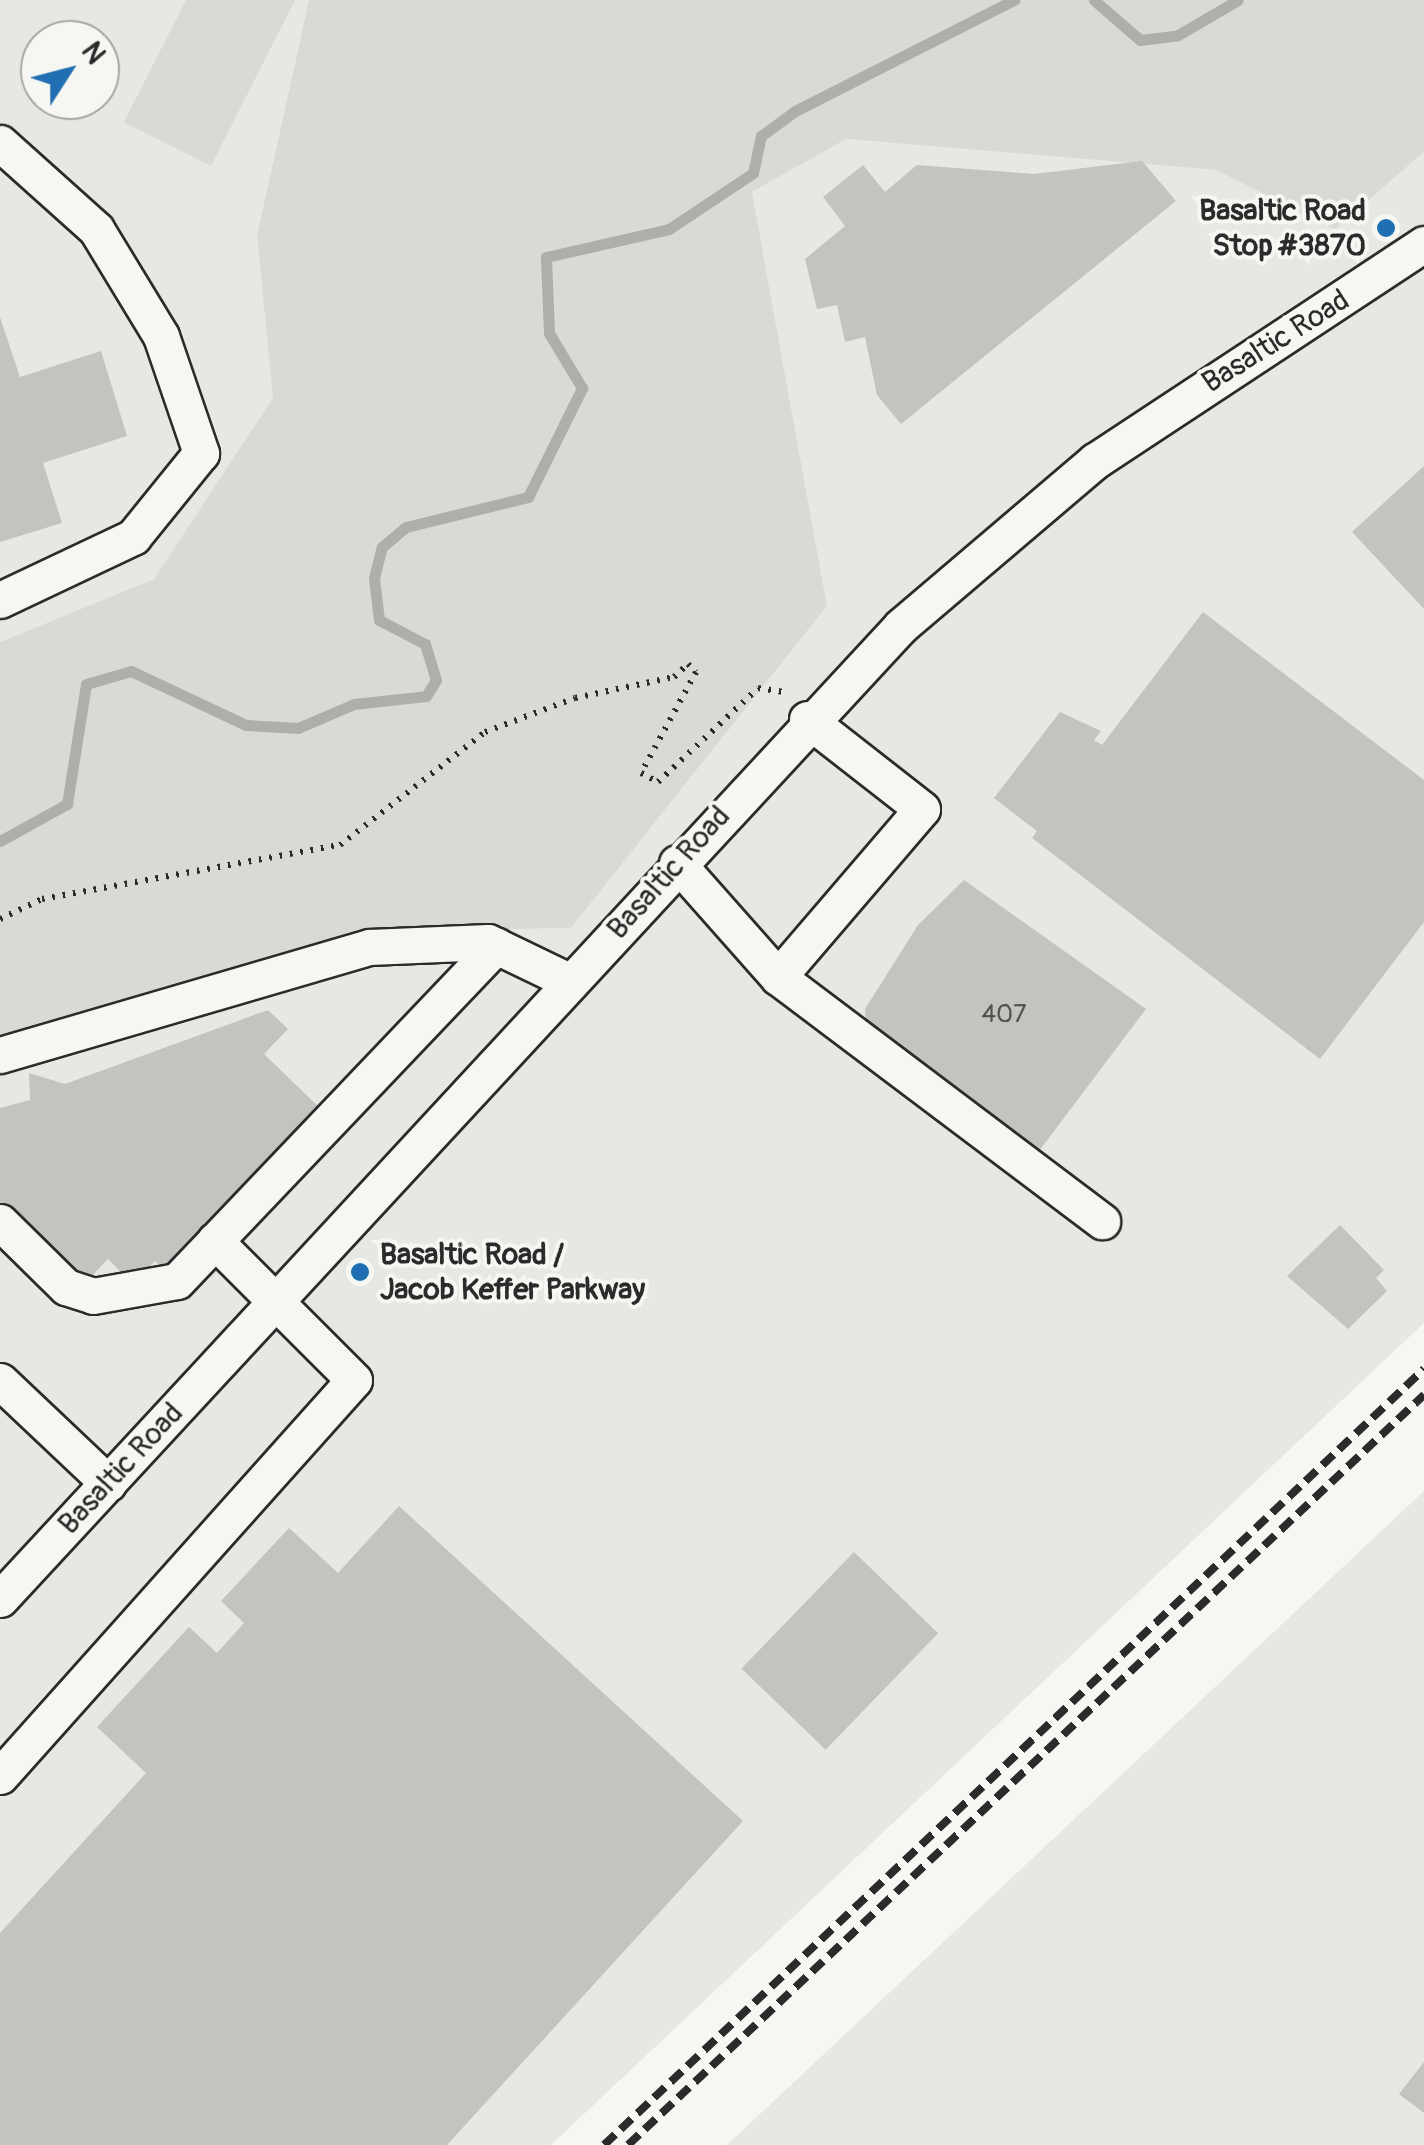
<!DOCTYPE html>
<html>
<head>
<meta charset="utf-8">
<style>
  body { margin:0 }
  #map { position:relative; width:1424px; height:2145px; overflow:hidden; background:#f6f6f2; font-family:Pangolin,sans-serif }
  div>[style] { position:absolute }
  .built>* { inset:0; background:#e7e7e3 }
  .green>* { inset:0; background:#d9d9d5 }
  .stream>* { height:11px; margin:-5.5px; padding:0 5.5px; transform-origin:5.5px; border-radius:5.5px; background:#aeaeab }
  .building>* { inset:0; background:#c3c3c0; transform-origin:0 0 }
  .path>* { height:6px; margin-top:-3px; transform-origin:0; background:repeating-linear-gradient(90deg,#2b2b2b 0 2.5px,transparent 0 10.5px) }
  .roads { filter:drop-shadow(2px 0 #2b2b2b) drop-shadow(-2px 0 #2b2b2b) drop-shadow(0 2px #2b2b2b) drop-shadow(0 -2px #2b2b2b) }
  .minor>* { height:35px; margin:-17.5px; padding:0 17.5px; transform-origin:17.5px; border-radius:17.5px; background:#f6f6f2 }
  .rail>* { height:8px; margin-top:-4px; transform-origin:0; background:repeating-linear-gradient(90deg,#2b2b2b 0 15px,transparent 0 23px) }
  .dots>* { width:28px; height:28px; translate:-50% -50%; box-sizing:border-box; border:5px solid #f6f6f2; border-radius:50% }
  span { translate:-50% -50%; white-space:nowrap; text-align:center; line-height:1.15; -webkit-text-stroke:8px #f6f6f2; paint-order:stroke }
  .number-label { font-size:25px; color:#515150 }
  .number-label span { -webkit-text-stroke-width:0 }
  .poi-label { font-size:30px; color:#2b2b2b; font-weight:700 }
  .right { translate:-100% -50%; text-align:right }
  .left { translate:0 -50%; text-align:left }
  .street-label { font-size:30px; color:#2b2b2b }
  .north { position:absolute; left:20px; top:20px; width:100px; height:100px; box-sizing:border-box; background:#f6f6f2; border:2px solid #a5a5a2; border-radius:50%; rotate:54deg; font-size:28px; font-weight:700; line-height:40px; text-align:center; color:#2b2b2b }
  .north::after { content:''; display:block; margin:auto; width:35px; height:45px; background:#1f6fb2; clip-path:polygon(50% 0,100% 100%,50% 72%,0 100%) }
</style>
</head>
<body>
<div id="map">
  <div class="built">
    <div style="clip-path:polygon(evenodd,0 0,309px 0,257px 235px,274px 398px,154px 579px,0 642px,0 0,40px 40px,100px 40px,100px 100px,40px 100px,40px 40px)"></div>
    <div style="clip-path:polygon(845px 139px,1216px 170px,1335px 228px,1424px 152px,1424px 1323px,551px 2145px,0 2145px,0 1065px,403px 931px,571px 928px,827px 606px,752px 192px)"></div>
    <div style="clip-path:polygon(1424px 1491px,1424px 2145px,727px 2145px)"></div>
  </div>
  <div class="green">
    <div style="clip-path:polygon(186px 0,295px 0,211px 166px,124px 122px)"></div>
    <div style="clip-path:polygon(309px 0,1424px 0,1424px 152px,1335px 229px,1216px 170px,846px 139px,752px 192px,827px 606px,571px 928px,403px 931px,0 1065px,0 642px,154px 579px,273px 398px,257px 235px)"></div>
  </div>
  <div class="stream">
    <div style="left:1094px;top:0;width:61px;rotate:41deg"></div>
    <div style="left:1140px;top:40px;width:38px;rotate:-7deg"></div>
    <div style="left:1178px;top:35px;width:69px;rotate:-30.3deg"></div>
    <div style="left:0;top:841px;width:77px;rotate:-28.9deg"></div>
    <div style="left:67px;top:804px;width:121px;rotate:-81deg"></div>
    <div style="left:86px;top:684px;width:47px;rotate:-16.1deg"></div>
    <div style="left:131px;top:671px;width:127px;rotate:25.2deg"></div>
    <div style="left:246px;top:725px;width:52px;rotate:3.3deg"></div>
    <div style="left:298px;top:728px;width:61px;rotate:-23.2deg"></div>
    <div style="left:354px;top:704px;width:72px;rotate:-6.3deg"></div>
    <div style="left:426px;top:696px;width:19px;rotate:-58deg"></div>
    <div style="left:436px;top:680px;width:38px;rotate:-107deg"></div>
    <div style="left:425px;top:644px;width:52px;rotate:-152.4deg"></div>
    <div style="left:379px;top:620px;width:42px;rotate:-96.8deg"></div>
    <div style="left:374px;top:578px;width:32px;rotate:-76deg"></div>
    <div style="left:382px;top:547px;width:31px;rotate:-40deg"></div>
    <div style="left:406px;top:527px;width:126px;rotate:-13.8deg"></div>
    <div style="left:528px;top:497px;width:122px;rotate:-63.6deg"></div>
    <div style="left:582px;top:388px;width:64px;rotate:-121deg"></div>
    <div style="left:549px;top:333px;width:76px;rotate:-92.3deg"></div>
    <div style="left:546px;top:257px;width:126px;rotate:-12.8deg"></div>
    <div style="left:669px;top:229px;width:101px;rotate:-33.7deg"></div>
    <div style="left:753px;top:173px;width:38px;rotate:-78deg"></div>
    <div style="left:761px;top:136px;width:42px;rotate:-36.3deg"></div>
    <div style="left:795px;top:111px;width:246px;rotate:-26.9deg"></div>
  </div>
  <div class="building">
    <div style="clip-path:polygon(1142px 161px,1176px 201px,901px 424px,877px 395px,865px 337px,845px 342px,837px 305px,817px 309px,805px 259px,845px 226px,823px 197px,863px 165px,885px 192px,917px 165px,1034px 174px)"></div>
    <div style="clip-path:polygon(0 317px,20px 377px,101px 351px,127px 436px,43px 463px,62px 523px,0 542px)"></div>
    <div style="clip-path:polygon(1424px 466px,1424px 609px,1352px 532px)"></div>
    <div style="clip-path:polygon(1203px 612px,1424px 780px,1424px 922px,1320px 1059px,1032px 838px,1037px 831px,994px 798px,1060px 712px,1101px 731px,1094px 740px,1102px 745px)"></div>
    <div style="clip-path:polygon(964px 880px,1146px 1009px,1039px 1151px,866px 1021px,865px 1009px,918px 925px)"></div>
    <div style="clip-path:polygon(268px 1010px,288px 1029px,264px 1054px,326px 1114px,170px 1275px,155px 1261px,133px 1284px,108px 1259px,84px 1284px,0 1202px,0 1108px,30px 1100px,29px 1073px,65px 1084px)"></div>
    <div style="clip-path:polygon(1340px 1225px,1384px 1270px,1376px 1278px,1387px 1291px,1348px 1329px,1287px 1276px)"></div>
    <div style="clip-path:polygon(399px 1506px,743px 1821px,447px 2145px,0 2145px,0 1933px,146px 1773px,97px 1727px,189px 1627px,217px 1653px,244px 1623px,221px 1601px,289px 1528px,338px 1573px)"></div>
    <div style="left:854px;top:1552px;width:117px;height:162px;rotate:44deg"></div>
    <div style="clip-path:polygon(1424px 2062px,1424px 2113px,1399px 2094px)"></div>
  </div>
  <div class="path">
    <div style="left:0;top:919px;width:47px;rotate:-25.5deg"></div>
    <div style="left:42px;top:899px;width:303px;rotate:-10.3deg"></div>
    <div style="left:340px;top:845px;width:184px;rotate:-37.9deg"></div>
    <div style="left:485px;top:732px;width:96px;rotate:-20.7deg"></div>
    <div style="left:575px;top:698px;width:101px;rotate:-12deg"></div>
    <div style="left:674px;top:677px;width:19px;rotate:-43deg"></div>
    <div style="left:688px;top:664px;width:11px;rotate:45deg"></div>
    <div style="left:696px;top:672px;width:115px;rotate:118.6deg"></div>
    <div style="left:641px;top:773px;width:19px;rotate:28deg"></div>
    <div style="left:658px;top:782px;width:137px;rotate:-43.2deg"></div>
    <div style="left:758px;top:688px;width:26px;rotate:9deg"></div>
  </div>
  <div class="roads">
    <div class="minor">
      <div style="left:0;top:143px;width:129px;rotate:41.9deg"></div>
      <div style="left:96px;top:229px;width:125px;rotate:58.7deg"></div>
      <div style="left:161px;top:336px;width:124px;rotate:71.1deg"></div>
      <div style="left:201px;top:453px;width:108px;rotate:129deg"></div>
      <div style="left:133px;top:537px;width:147px;rotate:154.7deg"></div>
      <div style="left:677px;top:863px;width:152px;rotate:48.5deg"></div>
      <div style="left:778px;top:977px;width:406px;rotate:37deg"></div>
      <div style="left:778px;top:977px;width:221px;rotate:-49.4deg"></div>
      <div style="left:922px;top:809px;width:146px;rotate:-142deg"></div>
      <div style="left:0;top:1055px;width:384px;rotate:-16.3deg"></div>
      <div style="left:369px;top:947px;width:119px;rotate:-2.4deg"></div>
      <div style="left:488px;top:942px;width:92px;rotate:25.7deg"></div>
      <div style="left:0;top:1222px;width:93px;rotate:44.6deg"></div>
      <div style="left:66px;top:1287px;width:28px;rotate:18deg"></div>
      <div style="left:93px;top:1296px;width:85px;rotate:-10.1deg"></div>
      <div style="left:177px;top:1281px;width:463px;rotate:-46.4deg"></div>
      <div style="left:0;top:1381px;width:149px;rotate:43.4deg"></div>
      <div style="left:0;top:1599px;width:1326px;rotate:-47.2deg"></div>
      <div style="left:901px;top:626px;width:255px;rotate:-40.4deg"></div>
      <div style="left:1095px;top:461px;width:394px;rotate:-33.4deg"></div>
      <div style="left:0;top:1776px;width:531px;rotate:-48.21deg"></div>
      <div style="left:354px;top:1380px;width:197px;rotate:-135deg"></div>
    </div>
  </div>
  <div class="rail">
    <div style="left:604px;top:2145px;width:1129px;rotate:-43.42deg"></div>
    <div style="left:628px;top:2145px;width:1094px;rotate:-43.3deg"></div>
  </div>
  <div class="dots">
    <div style="left:1386px;top:228px;background:#1f6fb2"></div>
    <div style="left:360px;top:1272px;background:#1f6fb2"></div>
  </div>
  <div class="number-label">
    <span style="left:1004px;top:1015px">407</span>
  </div>
  <div class="poi-label">
    <span class="right" style="left:1366px;top:228px">Basaltic Road<br>Stop #3870</span>
    <span class="left" style="left:380px;top:1272px">Basaltic Road /<br>Jacob Keffer Parkway</span>
  </div>
  <div class="street-label">
    <span style="left:1276px;top:342px;rotate:-32deg">Basaltic Road</span>
    <span style="left:669px;top:873px;rotate:-48deg">Basaltic Road</span>
    <span style="left:121px;top:1469px;rotate:-47deg">Basaltic Road</span>
  </div>
  <div class="north">N</div>
</div>
</body>
</html>
